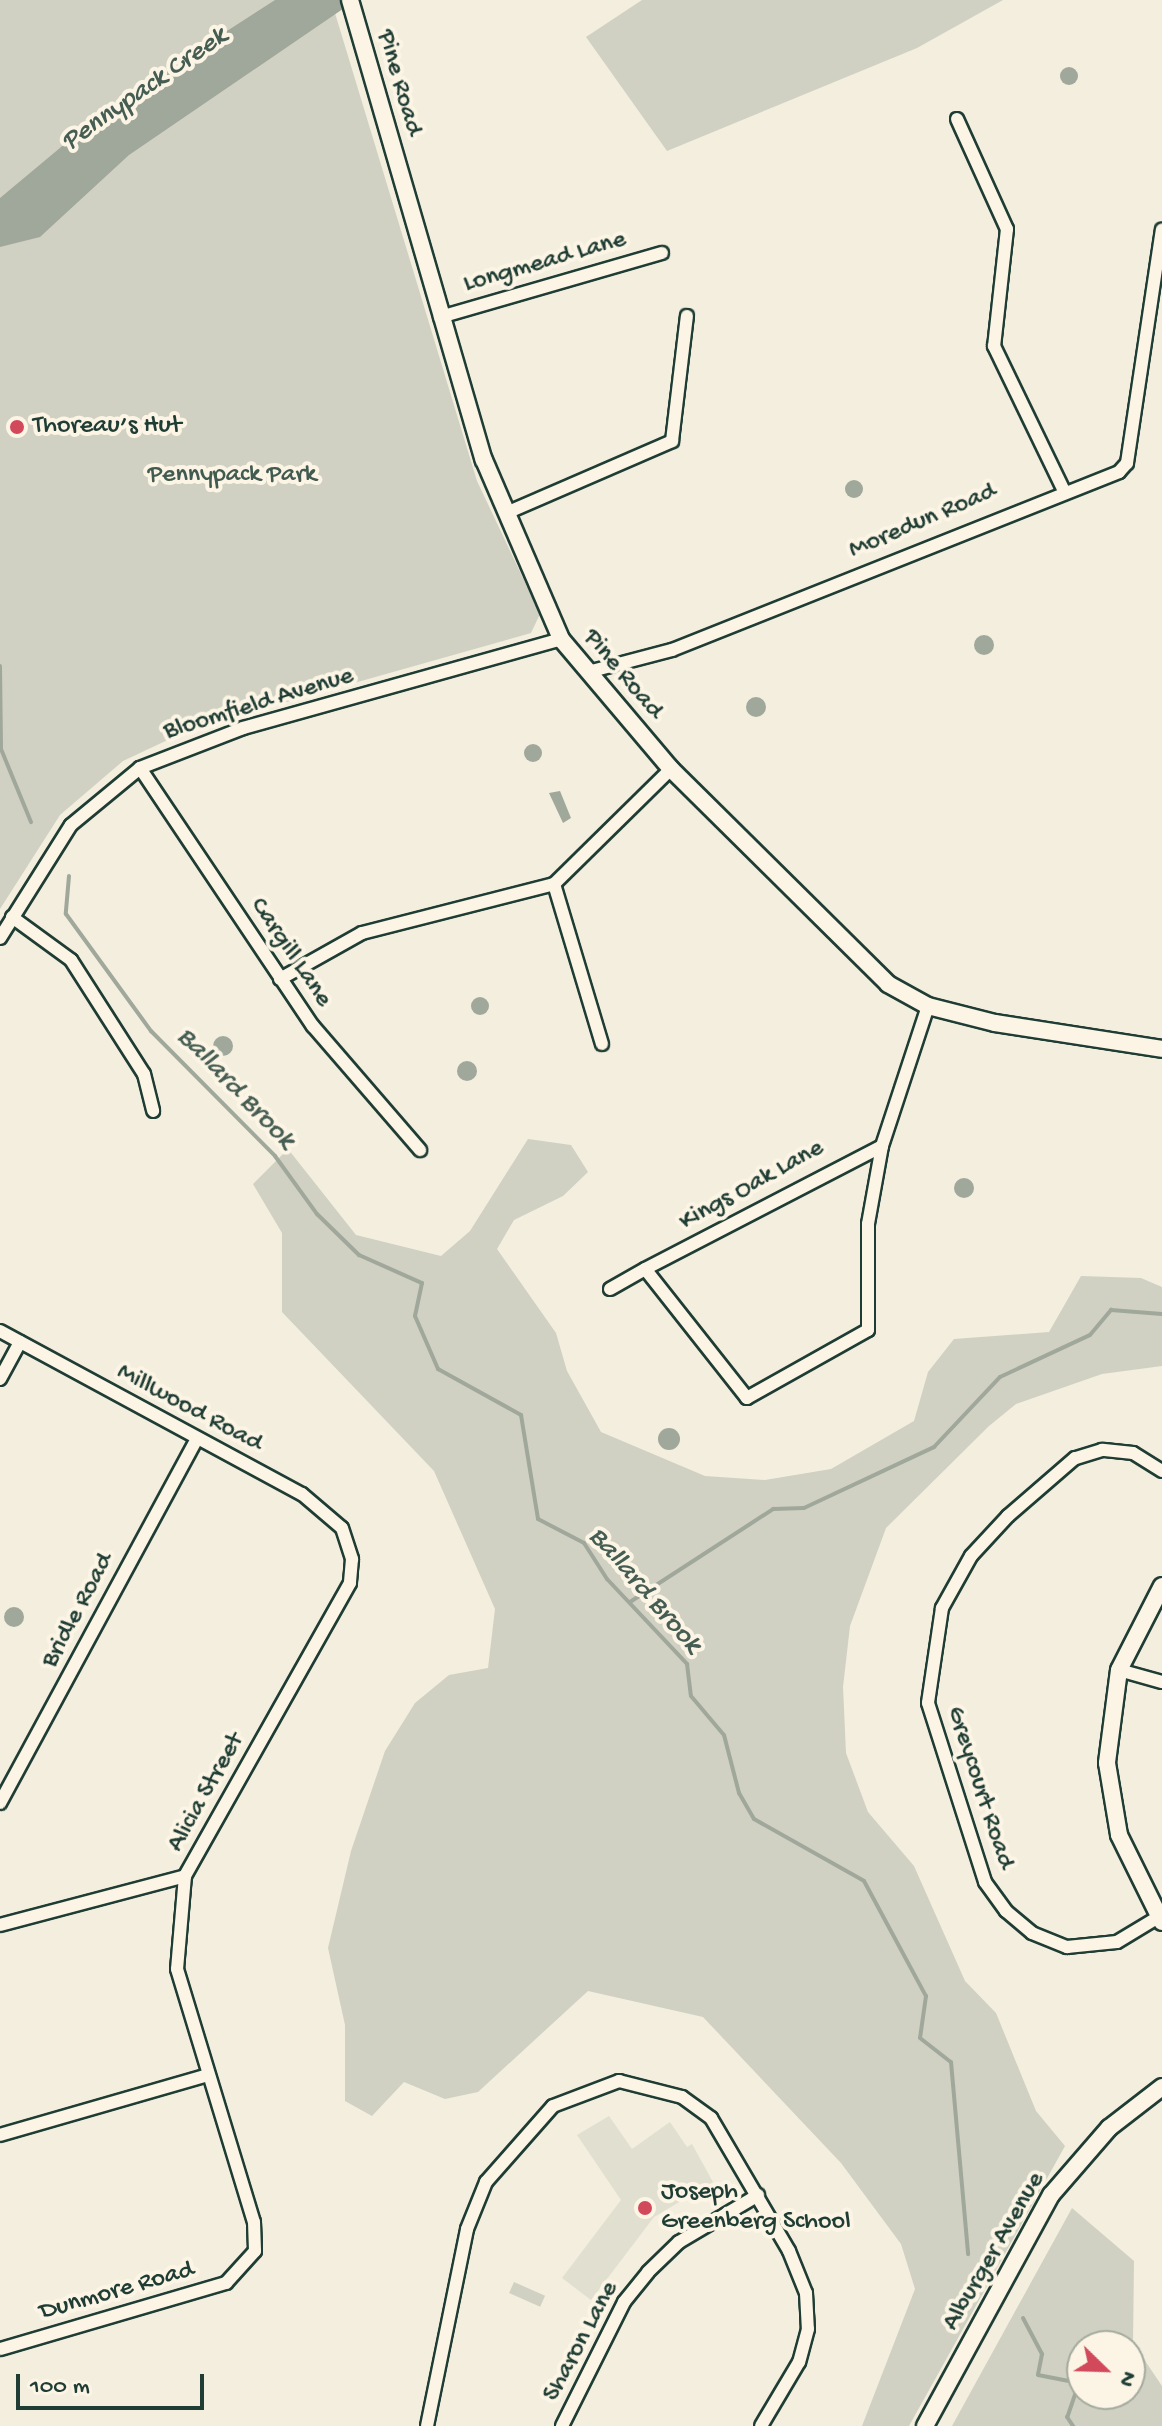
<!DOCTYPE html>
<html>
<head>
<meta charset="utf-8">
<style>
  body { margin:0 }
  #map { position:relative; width:1162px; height:2426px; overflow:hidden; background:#f3eede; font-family:"Gochi Hand",sans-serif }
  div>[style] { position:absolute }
  .built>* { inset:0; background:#e1dfd0 }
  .green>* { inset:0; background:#d0d1c2; transform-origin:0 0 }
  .water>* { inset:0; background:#a0a89b }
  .round { border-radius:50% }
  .stream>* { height:4px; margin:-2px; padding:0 2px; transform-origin:2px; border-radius:2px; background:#a0a89b }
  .roads { filter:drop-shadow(2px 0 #1f3d34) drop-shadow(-2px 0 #1f3d34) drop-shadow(0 2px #1f3d34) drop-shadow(0 -2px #1f3d34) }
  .minor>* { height:12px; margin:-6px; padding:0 6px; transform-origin:6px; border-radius:6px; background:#fcf5e5 }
  .tertiary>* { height:16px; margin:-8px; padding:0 8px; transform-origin:8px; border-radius:8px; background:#fcf5e5 }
  .dots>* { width:22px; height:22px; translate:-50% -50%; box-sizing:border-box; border:4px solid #fcf5e5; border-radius:50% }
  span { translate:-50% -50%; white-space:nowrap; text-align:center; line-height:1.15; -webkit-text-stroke:8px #fcf5e5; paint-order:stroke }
  .street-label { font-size:26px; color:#1f3d34 }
  .poi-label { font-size:26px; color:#1f3d34 }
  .left { translate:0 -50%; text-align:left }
  .park-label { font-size:26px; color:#425b50 }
  .water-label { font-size:28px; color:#465d53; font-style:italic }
  .north { position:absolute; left:1066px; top:2330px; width:80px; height:80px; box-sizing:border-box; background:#fcf5e5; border:2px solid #a4ab9e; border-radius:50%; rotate:113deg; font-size:22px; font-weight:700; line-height:32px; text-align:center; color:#1f3d34 }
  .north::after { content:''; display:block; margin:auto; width:28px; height:36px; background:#d1495b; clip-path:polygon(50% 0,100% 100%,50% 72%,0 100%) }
  .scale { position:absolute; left:16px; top:2374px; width:188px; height:36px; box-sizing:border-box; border:4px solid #1f3d34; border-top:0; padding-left:10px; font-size:24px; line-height:28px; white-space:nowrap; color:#1f3d34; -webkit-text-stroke:6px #fcf5e5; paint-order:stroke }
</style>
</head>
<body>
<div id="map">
  <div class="built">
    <div style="clip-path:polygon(609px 2116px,632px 2149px,670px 2122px,687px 2147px,692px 2144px,713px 2182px,654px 2217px,591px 2300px,562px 2278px,621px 2200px,577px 2135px)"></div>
  </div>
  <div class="green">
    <div style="clip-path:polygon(0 0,331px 0,477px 481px,540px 614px,531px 633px,191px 729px,123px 761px,60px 815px,0 909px)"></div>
    <div style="clip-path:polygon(642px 0,1003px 0,917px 48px,667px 151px,586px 37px)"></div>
    <div style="clip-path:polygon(528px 1139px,571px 1145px,588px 1172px,563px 1196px,514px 1220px,497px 1249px,556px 1333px,567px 1371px,601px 1432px,705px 1476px,765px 1480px,831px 1469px,914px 1421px,928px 1372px,954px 1339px,1049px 1332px,1081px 1276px,1141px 1278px,1162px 1287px,1162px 1366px,1102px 1374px,1016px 1404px,989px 1426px,886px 1528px,850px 1626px,843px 1687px,846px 1753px,868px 1812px,914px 1866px,965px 1981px,996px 2013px,1036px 2111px,1065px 2146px,909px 2426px,862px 2426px,915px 2289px,901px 2244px,841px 2163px,703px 2017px,588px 1991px,478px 2092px,445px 2099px,404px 2082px,372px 2116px,345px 2101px,345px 2025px,328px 1948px,351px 1851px,385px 1751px,415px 1703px,449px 1675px,488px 1668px,495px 1609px,434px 1471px,282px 1312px,282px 1233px,253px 1184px,288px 1149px,356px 1235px,441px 1256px,470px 1231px)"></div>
    <div style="clip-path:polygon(evenodd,1072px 2208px,1134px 2261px,1133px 2343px,1162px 2386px,1162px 2426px,952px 2426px,1072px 2208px,1082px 2346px,1130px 2346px,1130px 2394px,1082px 2394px,1082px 2346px)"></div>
    <div style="left:514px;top:2282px;width:34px;height:12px;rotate:24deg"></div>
  </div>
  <div class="water">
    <div style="clip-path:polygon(275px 0,356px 0,129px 155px,40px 237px,0 247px,0 198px,109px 107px)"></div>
    <div class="round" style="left:1060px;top:67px;width:18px;height:18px"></div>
    <div class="round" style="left:845px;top:480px;width:18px;height:18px"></div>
    <div class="round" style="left:974px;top:635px;width:20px;height:20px"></div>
    <div class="round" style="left:746px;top:697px;width:20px;height:20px"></div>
    <div class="round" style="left:524px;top:744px;width:18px;height:18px"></div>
    <div style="clip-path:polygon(560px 791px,571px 818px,563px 823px,549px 793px)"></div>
    <div class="round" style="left:471px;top:997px;width:18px;height:18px"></div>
    <div class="round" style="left:213px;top:1036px;width:20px;height:20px"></div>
    <div class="round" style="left:457px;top:1061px;width:20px;height:20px"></div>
    <div class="round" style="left:954px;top:1178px;width:20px;height:20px"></div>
    <div class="round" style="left:658px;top:1428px;width:22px;height:22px"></div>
    <div class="round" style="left:4px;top:1607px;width:20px;height:20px"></div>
  </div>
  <div class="stream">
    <div style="left:0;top:666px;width:83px;rotate:89.3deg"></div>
    <div style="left:1px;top:749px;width:79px;rotate:67.7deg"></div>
    <div style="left:69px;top:876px;width:38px;rotate:95deg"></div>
    <div style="left:66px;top:914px;width:145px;rotate:54deg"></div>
    <div style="left:151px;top:1031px;width:176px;rotate:45.2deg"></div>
    <div style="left:275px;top:1156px;width:72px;rotate:54.1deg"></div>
    <div style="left:317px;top:1214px;width:59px;rotate:44.3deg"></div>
    <div style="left:359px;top:1255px;width:69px;rotate:24deg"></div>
    <div style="left:422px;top:1283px;width:34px;rotate:102deg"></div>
    <div style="left:415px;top:1316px;width:58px;rotate:66.5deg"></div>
    <div style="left:438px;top:1369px;width:95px;rotate:29deg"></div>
    <div style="left:521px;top:1415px;width:105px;rotate:80.7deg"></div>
    <div style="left:538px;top:1519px;width:52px;rotate:27.6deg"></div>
    <div style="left:584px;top:1543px;width:43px;rotate:57.4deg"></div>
    <div style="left:607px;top:1579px;width:117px;rotate:46.7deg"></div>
    <div style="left:687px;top:1664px;width:32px;rotate:83deg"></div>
    <div style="left:691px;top:1696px;width:51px;rotate:49.8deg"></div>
    <div style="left:724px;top:1735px;width:60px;rotate:75.5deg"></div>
    <div style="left:739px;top:1793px;width:30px;rotate:60deg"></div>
    <div style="left:754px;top:1819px;width:126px;rotate:29.4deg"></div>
    <div style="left:864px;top:1881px;width:131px;rotate:61.7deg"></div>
    <div style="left:926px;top:1996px;width:42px;rotate:98.1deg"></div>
    <div style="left:920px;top:2038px;width:39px;rotate:38deg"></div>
    <div style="left:951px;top:2062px;width:193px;rotate:84.9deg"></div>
    <div style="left:630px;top:1602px;width:171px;rotate:-33deg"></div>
    <div style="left:773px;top:1509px;width:31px;rotate:-2deg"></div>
    <div style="left:804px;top:1508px;width:144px;rotate:-25.1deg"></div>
    <div style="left:934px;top:1447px;width:96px;rotate:-46.7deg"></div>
    <div style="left:1000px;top:1377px;width:99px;rotate:-25deg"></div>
    <div style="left:1090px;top:1335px;width:33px;rotate:-50deg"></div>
    <div style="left:1111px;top:1310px;width:51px;rotate:4.5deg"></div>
    <div style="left:1023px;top:2318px;width:41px;rotate:62.2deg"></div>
    <div style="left:1042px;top:2354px;width:21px;rotate:101deg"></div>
    <div style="left:1038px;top:2375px;width:42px;rotate:11deg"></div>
    <div style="left:1079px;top:2383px;width:36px;rotate:109deg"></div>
    <div style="left:1067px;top:2417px;width:11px;rotate:56deg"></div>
  </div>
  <div class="roads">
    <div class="minor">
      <div style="left:957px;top:119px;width:121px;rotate:65.6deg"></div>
      <div style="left:1007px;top:229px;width:118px;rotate:96.3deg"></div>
      <div style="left:994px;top:346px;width:159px;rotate:64.2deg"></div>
      <div style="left:440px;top:317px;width:231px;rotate:-16.1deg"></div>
      <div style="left:506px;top:513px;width:181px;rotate:-23.4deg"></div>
      <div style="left:672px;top:441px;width:126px;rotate:-83.2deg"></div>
      <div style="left:588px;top:672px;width:87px;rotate:-14.7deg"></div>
      <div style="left:672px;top:650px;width:481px;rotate:-21.7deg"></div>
      <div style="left:1119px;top:472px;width:12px;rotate:-48deg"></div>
      <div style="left:1127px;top:463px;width:236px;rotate:-81.5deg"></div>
      <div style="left:140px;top:768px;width:311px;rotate:56.2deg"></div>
      <div style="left:313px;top:1026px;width:164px;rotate:49.2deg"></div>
      <div style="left:554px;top:884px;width:167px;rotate:73.3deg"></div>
      <div style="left:12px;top:917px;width:73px;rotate:36.1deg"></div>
      <div style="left:71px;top:960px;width:135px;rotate:57.4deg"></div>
      <div style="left:144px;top:1074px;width:38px;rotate:76deg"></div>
      <div style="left:0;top:938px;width:133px;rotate:-57.9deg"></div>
      <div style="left:71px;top:825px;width:89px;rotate:-39.6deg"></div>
      <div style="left:140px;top:768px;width:110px;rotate:-21.2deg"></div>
      <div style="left:243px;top:728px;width:330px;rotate:-15.6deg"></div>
      <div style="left:280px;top:979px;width:94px;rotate:-29.3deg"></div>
      <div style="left:362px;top:933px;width:198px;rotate:-14.3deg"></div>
      <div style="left:554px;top:884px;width:164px;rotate:-44.5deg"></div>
      <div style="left:882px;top:1146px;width:79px;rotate:100.2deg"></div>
      <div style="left:868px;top:1224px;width:106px;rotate:90deg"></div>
      <div style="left:868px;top:1330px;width:139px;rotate:150.7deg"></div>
      <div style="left:747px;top:1398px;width:164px;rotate:-128.3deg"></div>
      <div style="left:645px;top:1269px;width:267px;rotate:-27.4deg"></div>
      <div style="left:882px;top:1146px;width:147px;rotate:-71.8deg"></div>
      <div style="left:610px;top:1289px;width:40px;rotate:-29.7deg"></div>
      <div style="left:0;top:1331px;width:343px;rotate:28.4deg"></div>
      <div style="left:302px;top:1494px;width:52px;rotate:40.4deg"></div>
      <div style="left:342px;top:1528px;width:33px;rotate:72deg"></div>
      <div style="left:352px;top:1559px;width:24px;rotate:95deg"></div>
      <div style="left:350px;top:1583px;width:336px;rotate:119.4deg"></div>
      <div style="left:185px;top:1876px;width:93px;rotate:94.9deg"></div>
      <div style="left:177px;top:1969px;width:264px;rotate:73.1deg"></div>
      <div style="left:254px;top:2222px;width:29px;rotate:88deg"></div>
      <div style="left:255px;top:2251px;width:43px;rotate:132.2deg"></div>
      <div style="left:226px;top:2283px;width:235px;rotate:163.7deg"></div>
      <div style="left:0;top:1379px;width:42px;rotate:-61.6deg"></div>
      <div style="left:1162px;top:1471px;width:34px;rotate:-148deg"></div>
      <div style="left:1133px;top:1453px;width:31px;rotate:-174deg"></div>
      <div style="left:1102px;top:1450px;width:28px;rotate:163deg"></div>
      <div style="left:1075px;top:1458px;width:89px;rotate:139.1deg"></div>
      <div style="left:1008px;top:1516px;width:54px;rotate:132.8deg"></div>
      <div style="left:971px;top:1556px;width:60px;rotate:119.1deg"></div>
      <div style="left:942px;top:1608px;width:96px;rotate:98.4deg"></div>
      <div style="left:928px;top:1703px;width:188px;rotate:72.3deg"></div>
      <div style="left:985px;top:1882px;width:36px;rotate:54deg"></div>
      <div style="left:1006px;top:1911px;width:34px;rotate:40deg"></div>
      <div style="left:1032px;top:1933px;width:38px;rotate:22deg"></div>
      <div style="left:1067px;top:1947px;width:50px;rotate:-5.7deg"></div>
      <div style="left:1117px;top:1942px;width:52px;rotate:-31deg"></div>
      <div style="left:1119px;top:1670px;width:45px;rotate:15.6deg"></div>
      <div style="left:0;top:1803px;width:413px;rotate:-61.6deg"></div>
      <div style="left:0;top:1925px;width:191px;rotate:-14.8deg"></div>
      <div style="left:0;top:2135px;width:216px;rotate:-16.1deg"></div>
      <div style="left:427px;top:2426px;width:201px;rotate:-78.5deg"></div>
      <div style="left:467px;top:2229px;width:51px;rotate:-68deg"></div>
      <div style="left:486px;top:2182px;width:101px;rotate:-48.6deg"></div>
      <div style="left:553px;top:2106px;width:71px;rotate:-20.7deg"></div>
      <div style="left:619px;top:2081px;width:65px;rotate:14.3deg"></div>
      <div style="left:682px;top:2097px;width:36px;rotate:36deg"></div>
      <div style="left:711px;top:2118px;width:154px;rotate:59.6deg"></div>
      <div style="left:789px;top:2251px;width:45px;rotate:68deg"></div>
      <div style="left:806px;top:2293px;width:36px;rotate:87deg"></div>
      <div style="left:808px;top:2329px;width:34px;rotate:105deg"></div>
      <div style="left:799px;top:2362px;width:74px;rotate:120.7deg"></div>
      <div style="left:562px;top:2426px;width:139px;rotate:-63.4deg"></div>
      <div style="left:624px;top:2302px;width:38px;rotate:-51deg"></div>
      <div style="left:648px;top:2272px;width:43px;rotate:-44.1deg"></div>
      <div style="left:679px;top:2242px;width:92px;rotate:-30.7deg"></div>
    </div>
    <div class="tertiary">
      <div style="left:350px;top:0;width:479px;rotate:73.8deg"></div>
      <div style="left:484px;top:460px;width:195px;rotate:66.7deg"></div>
      <div style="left:561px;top:639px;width:170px;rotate:49.8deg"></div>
      <div style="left:671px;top:769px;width:305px;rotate:44.7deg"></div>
      <div style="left:888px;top:984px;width:46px;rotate:28.8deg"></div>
      <div style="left:928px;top:1006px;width:69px;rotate:14.2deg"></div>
      <div style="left:995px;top:1023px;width:169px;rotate:8.8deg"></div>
      <div style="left:1162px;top:1586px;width:94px;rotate:117.1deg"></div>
      <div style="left:1119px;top:1670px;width:94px;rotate:97.4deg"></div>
      <div style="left:1107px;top:1763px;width:73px;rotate:80.5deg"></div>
      <div style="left:1119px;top:1835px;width:97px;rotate:63.7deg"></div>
      <div style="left:925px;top:2426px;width:263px;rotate:-61.4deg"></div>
      <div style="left:1051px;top:2195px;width:89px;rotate:-49.1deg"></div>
      <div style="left:1109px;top:2128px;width:67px;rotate:-37.7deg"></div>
    </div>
  </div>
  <div class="dots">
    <div style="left:17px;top:427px;background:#d1495b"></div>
    <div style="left:645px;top:2208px;background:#d1495b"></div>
  </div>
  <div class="street-label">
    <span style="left:398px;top:83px;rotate:74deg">Pine Road</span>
    <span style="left:545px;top:263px;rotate:-16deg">Longmead Lane</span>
    <span style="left:923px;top:522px;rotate:-23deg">Moredun Road</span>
    <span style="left:622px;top:675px;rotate:50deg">Pine Road</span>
    <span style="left:259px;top:705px;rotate:-17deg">Bloomfield Avenue</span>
    <span style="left:290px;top:953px;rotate:56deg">Cargill Lane</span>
    <span style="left:752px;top:1186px;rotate:-29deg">Kings Oak Lane</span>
    <span style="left:189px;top:1409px;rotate:28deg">Millwood Road</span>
    <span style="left:79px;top:1611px;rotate:-62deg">Bridle Road</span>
    <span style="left:979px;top:1788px;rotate:72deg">Greycourt Road</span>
    <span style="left:207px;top:1793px;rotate:-61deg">Alicia Street</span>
    <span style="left:995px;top:2252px;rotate:-60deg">Alburger Avenue</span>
    <span style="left:117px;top:2292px;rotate:-16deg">Dunmore Road</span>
    <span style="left:582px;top:2342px;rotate:-62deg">Sharon Lane</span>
  </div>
  <div class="poi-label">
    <span class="left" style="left:33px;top:427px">Thoreau’s Hut</span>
    <span class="left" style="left:661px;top:2208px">Joseph<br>Greenberg School</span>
  </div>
  <div class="park-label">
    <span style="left:232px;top:476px">Pennypack Park</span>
  </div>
  <div class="water-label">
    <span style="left:145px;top:90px;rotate:-35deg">Pennypack Creek</span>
    <span style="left:235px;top:1089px;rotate:46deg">Ballard Brook</span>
    <span style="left:644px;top:1591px;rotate:49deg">Ballard Brook</span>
  </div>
  <div class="north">N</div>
  <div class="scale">100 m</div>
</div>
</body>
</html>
